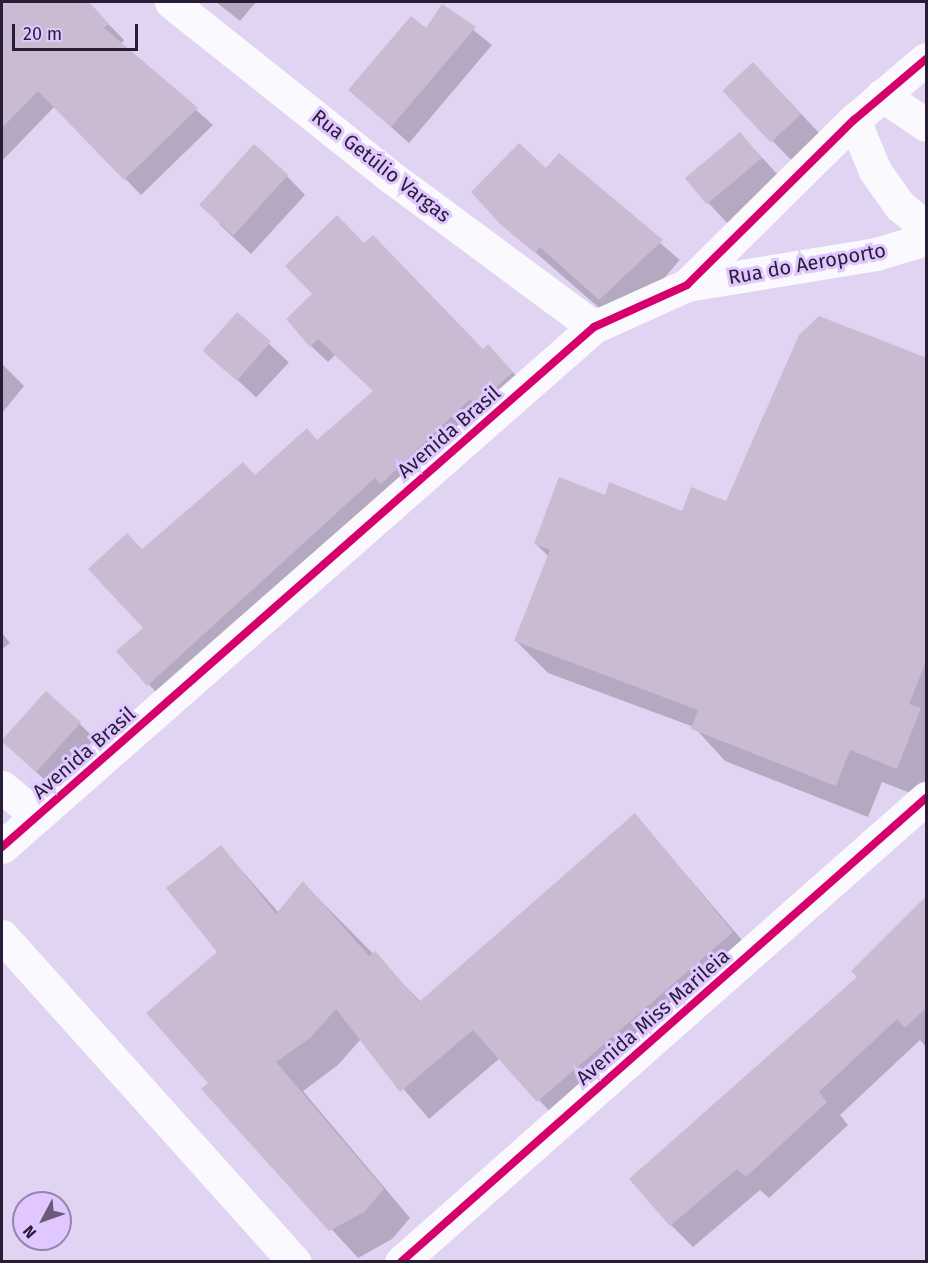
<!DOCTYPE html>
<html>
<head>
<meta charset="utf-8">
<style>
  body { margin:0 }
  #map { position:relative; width:928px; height:1263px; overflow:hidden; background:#e1d4f2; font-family:"Fira Sans",sans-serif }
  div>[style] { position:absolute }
  .shadow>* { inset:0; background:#0003; transform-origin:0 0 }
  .building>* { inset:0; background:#cabad2; transform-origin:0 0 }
  .street>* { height:33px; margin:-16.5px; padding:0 16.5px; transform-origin:16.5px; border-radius:16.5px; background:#faf9fd }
  .cycleway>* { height:8px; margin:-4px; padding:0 4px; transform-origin:4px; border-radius:4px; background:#d6006c }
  span { translate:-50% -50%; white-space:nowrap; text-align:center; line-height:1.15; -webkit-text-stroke:6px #e0c7ff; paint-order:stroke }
  .street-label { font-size:20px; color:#291c36 }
  .frame { position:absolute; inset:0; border:3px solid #291c36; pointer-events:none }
  .north { position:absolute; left:12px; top:1191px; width:60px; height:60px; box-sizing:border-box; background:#e0c7ff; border:2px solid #9783af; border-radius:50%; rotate:229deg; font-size:16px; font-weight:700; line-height:24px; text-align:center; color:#291c36 }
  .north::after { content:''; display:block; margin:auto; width:21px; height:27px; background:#695c78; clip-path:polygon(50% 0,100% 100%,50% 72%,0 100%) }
  .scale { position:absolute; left:12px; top:24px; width:126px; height:27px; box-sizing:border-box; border:3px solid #291c36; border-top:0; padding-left:8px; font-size:18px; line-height:21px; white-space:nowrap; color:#291c36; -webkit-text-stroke:4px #e0c7ff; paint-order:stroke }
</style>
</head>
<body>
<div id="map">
  <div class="shadow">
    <div style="clip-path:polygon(2px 2px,87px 2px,124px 40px,121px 44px,213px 125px,141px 195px,55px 106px,2px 161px,2px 57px,23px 34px,2px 9px)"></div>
    <div style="clip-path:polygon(216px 2px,256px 2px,240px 21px)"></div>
    <div style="clip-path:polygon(443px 6px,492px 45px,409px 143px,350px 90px,426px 31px)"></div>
    <div style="clip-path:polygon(771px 82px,820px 134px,791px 160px,724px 90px)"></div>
    <div style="left:740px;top:134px;width:59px;height:70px;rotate:47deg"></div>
    <div style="left:559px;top:155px;width:160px;height:89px;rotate:41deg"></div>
    <div style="clip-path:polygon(287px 176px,305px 195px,251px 254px,219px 224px)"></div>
    <div style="clip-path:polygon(365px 245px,483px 350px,488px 346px,529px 389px,165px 702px,119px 652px,145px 628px,142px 551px,318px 441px,375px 392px,335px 355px,328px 362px,311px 346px)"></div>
    <div style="left:237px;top:314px;width:71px;height:48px;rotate:43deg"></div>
    <div style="clip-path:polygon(926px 359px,926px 799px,882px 782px,868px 817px,725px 761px,694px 727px,548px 673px,516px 641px,549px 557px,536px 544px,606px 497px,683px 513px,727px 503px)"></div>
    <div style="clip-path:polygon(2px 364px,24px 386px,2px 413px)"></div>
    <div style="clip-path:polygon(2px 633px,10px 643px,2px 649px)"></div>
    <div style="clip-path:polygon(80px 724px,95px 739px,50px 785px,3px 741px)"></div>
    <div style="clip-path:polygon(635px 815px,759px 960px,566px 1129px,500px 1058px,429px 1119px,361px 1039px,338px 1065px,303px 1091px,410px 1218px,392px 1239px,358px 1258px,203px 1089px,210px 1083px,221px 847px,279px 913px,303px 883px,421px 1002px)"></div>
    <div style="clip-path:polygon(926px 897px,926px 1047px,920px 1040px,840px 1115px,848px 1125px,769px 1198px,760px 1190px,693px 1247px,671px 1225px)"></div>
  </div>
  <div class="building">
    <div style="clip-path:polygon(2px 2px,89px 2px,109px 24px,104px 28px,198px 108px,124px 180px,38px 91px,2px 128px)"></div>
    <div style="clip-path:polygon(442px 4px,476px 27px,391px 127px,348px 90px,411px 16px,426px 28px)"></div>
    <div style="left:753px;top:62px;width:71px;height:42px;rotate:47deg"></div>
    <div style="left:740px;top:132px;width:34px;height:72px;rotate:50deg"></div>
    <div style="clip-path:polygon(519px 143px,546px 168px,559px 153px,663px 240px,599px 300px,540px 247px,535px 253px,500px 224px,471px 192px)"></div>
    <div style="left:254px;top:144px;width:46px;height:82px;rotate:42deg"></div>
    <div style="clip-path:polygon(337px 215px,364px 243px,373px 235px,483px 349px,488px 344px,513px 372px,476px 405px,470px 399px,381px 484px,375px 478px,147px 686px,116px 651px,143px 628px,88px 569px,127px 533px,142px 549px,243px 462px,255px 475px,307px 428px,317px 440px,373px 391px,318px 339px,310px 347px,286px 319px,312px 294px,285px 266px)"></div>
    <div style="left:237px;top:312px;width:45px;height:52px;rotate:41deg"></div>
    <div style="clip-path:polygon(819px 316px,927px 358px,927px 659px,909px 704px,921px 708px,897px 769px,850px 750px,836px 786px,691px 729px,698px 710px,514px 641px,550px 550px,534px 544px,559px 477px,605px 495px,609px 482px,682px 511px,691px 487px,726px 501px,799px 335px)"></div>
    <div style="left:46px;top:691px;width:47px;height:67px;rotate:42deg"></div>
    <div style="clip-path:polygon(635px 813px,733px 932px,537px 1102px,473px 1030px,400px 1092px,336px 1009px,310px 1038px,276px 1062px,384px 1189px,364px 1212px,329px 1231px,201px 1089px,208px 1083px,146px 1013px,217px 952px,166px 888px,221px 845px,276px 914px,303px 881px,369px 956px,375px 951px,419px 1002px)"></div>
    <div style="clip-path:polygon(927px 895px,927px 1007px,905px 1028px,897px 1019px,819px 1092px,827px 1102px,746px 1177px,737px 1169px,670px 1226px,629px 1179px,857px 977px,851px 971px)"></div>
  </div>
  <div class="street">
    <div style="left:171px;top:2px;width:276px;rotate:38.5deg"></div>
    <div style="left:387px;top:174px;width:257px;rotate:36.5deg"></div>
    <div style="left:882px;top:95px;width:53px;rotate:34.3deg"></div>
    <div style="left:854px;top:120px;width:55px;rotate:67.6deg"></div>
    <div style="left:875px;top:171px;width:43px;rotate:54.5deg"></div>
    <div style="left:900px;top:206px;width:33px;rotate:39deg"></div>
    <div style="left:687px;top:285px;width:192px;rotate:-9.3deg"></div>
    <div style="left:876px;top:254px;width:52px;rotate:-16.7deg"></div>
    <div style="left:2px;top:787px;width:45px;rotate:39.6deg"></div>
    <div style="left:2px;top:847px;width:788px;rotate:-41.3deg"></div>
    <div style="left:594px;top:327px;width:102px;rotate:-24.3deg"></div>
    <div style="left:687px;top:285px;width:235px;rotate:-44.7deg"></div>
    <div style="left:854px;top:120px;width:94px;rotate:-40.3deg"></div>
    <div style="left:2px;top:936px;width:438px;rotate:48.1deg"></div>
    <div style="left:401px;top:1262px;width:701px;rotate:-41.47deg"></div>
  </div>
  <div class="cycleway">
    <div style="left:2px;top:847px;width:788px;rotate:-41.3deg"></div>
    <div style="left:594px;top:327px;width:102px;rotate:-24.3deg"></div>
    <div style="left:687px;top:285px;width:235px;rotate:-44.7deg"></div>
    <div style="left:854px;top:120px;width:94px;rotate:-40.3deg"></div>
    <div style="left:401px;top:1262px;width:701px;rotate:-41.47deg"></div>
  </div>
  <div class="street-label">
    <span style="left:381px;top:166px;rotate:38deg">Rua Getúlio Vargas</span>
    <span style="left:807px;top:264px;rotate:-10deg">Rua do Aeroporto</span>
    <span style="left:449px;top:432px;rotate:-41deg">Avenida Brasil</span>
    <span style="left:84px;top:753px;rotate:-41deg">Avenida Brasil</span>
    <span style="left:653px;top:1017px;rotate:-41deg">Avenida Miss Marileia</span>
  </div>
  <div class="frame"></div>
  <div class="north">N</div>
  <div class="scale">20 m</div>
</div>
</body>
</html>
